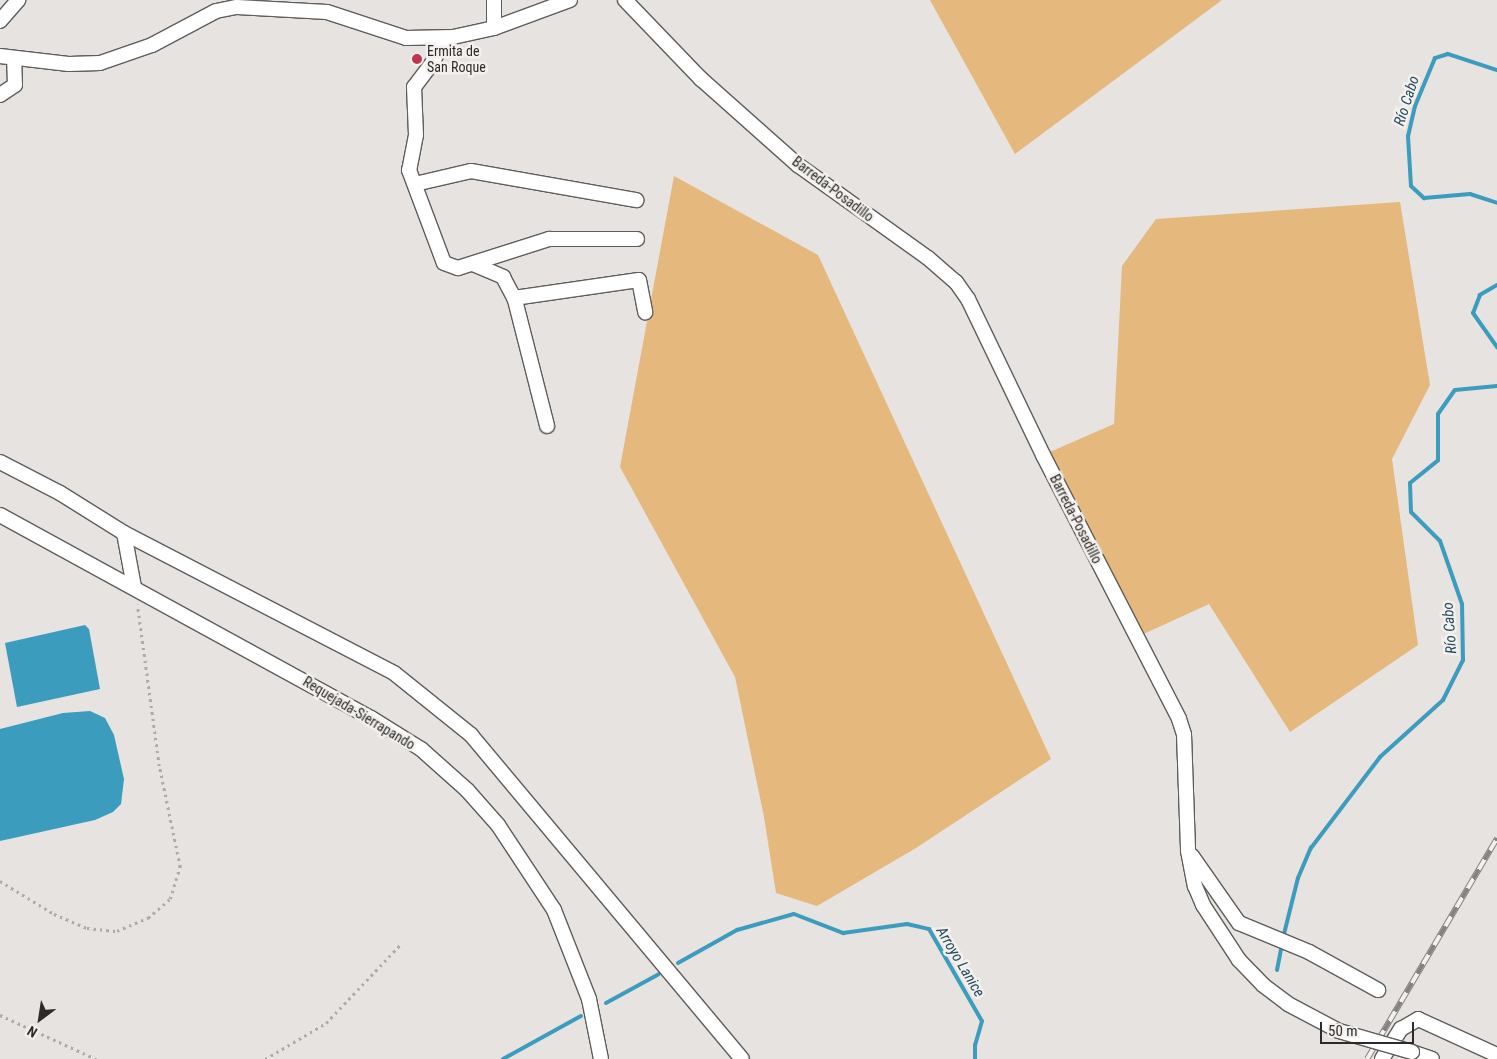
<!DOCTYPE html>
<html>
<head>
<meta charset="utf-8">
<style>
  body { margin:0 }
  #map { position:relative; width:1497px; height:1059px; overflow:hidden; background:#e6e3e0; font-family:"Roboto Condensed",sans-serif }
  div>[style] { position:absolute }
  .green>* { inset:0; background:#e5b87d }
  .water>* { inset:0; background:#3c9cbd }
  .stream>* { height:4px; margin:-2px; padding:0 2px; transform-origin:2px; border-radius:2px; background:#3c9cbd }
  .path>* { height:2.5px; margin-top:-1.25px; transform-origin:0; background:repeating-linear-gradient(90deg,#adaba8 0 2.5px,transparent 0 6.5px) }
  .roads { filter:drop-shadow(1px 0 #5f5d5a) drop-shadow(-1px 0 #5f5d5a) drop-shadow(0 1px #5f5d5a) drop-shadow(0 -1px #5f5d5a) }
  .minor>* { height:14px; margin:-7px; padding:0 7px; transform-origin:7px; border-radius:7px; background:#fff }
  .rail>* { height:5.5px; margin-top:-2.75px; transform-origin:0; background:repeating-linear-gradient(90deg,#f3f0ed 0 11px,#858381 0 22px); box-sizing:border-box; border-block:1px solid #858381 }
  .bridges { filter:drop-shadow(1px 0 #5f5d5a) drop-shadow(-1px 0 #5f5d5a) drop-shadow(0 1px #5f5d5a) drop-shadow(0 -1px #5f5d5a) }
  .minor-bridge>* { height:14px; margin:-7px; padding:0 7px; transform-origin:7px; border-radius:7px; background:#fff }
  .dots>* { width:14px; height:14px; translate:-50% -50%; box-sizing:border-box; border:2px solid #f3f0ed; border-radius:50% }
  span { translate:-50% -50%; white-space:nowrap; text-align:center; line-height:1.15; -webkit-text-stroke:5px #f3f0ed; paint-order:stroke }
  .poi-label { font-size:14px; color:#2c2b29 }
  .left { translate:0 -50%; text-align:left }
  .street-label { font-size:14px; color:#2c2b29 }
  .water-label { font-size:15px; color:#244d5d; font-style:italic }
  .north { position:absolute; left:15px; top:994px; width:50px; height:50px; -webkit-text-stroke:4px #f3f0ed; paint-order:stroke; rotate:211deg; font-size:14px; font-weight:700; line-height:20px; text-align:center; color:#2c2b29 }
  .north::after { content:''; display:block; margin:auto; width:18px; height:22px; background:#2c2b29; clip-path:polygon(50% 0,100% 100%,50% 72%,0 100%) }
  .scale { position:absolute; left:1320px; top:1022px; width:94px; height:22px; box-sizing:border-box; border:2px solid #2c2b29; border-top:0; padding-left:6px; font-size:15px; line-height:18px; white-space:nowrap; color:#2c2b29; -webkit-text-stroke:4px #f3f0ed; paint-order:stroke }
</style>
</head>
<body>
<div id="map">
  <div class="green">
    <div style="clip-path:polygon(930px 0,1222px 0,1015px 154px)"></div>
    <div style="clip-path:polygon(674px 176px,818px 255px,1051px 759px,916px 848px,817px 906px,776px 893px,764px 817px,735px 677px,620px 467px)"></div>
    <div style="clip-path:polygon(1400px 202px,1430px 385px,1392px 459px,1418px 645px,1290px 732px,1209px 604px,1137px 637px,1043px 455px,1114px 424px,1122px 266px,1156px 219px)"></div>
  </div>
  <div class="water">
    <div style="clip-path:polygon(85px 625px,89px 629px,100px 689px,17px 707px,5px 643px)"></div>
    <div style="clip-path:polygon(90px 711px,105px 718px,114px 735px,124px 779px,121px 804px,113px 812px,95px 820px,0 841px,0 729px,63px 713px)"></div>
  </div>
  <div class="stream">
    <div style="left:1497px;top:70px;width:52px;rotate:-161.9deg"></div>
    <div style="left:1448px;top:54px;width:14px;rotate:163deg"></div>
    <div style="left:1435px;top:58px;width:52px;rotate:112.6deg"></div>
    <div style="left:1415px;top:106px;width:31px;rotate:103deg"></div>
    <div style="left:1408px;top:136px;width:50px;rotate:86.6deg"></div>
    <div style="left:1411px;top:186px;width:18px;rotate:43deg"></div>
    <div style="left:1424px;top:198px;width:46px;rotate:-5deg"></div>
    <div style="left:1470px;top:194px;width:28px;rotate:18deg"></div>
    <div style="left:1497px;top:285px;width:20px;rotate:150deg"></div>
    <div style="left:1480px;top:295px;width:19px;rotate:111deg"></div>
    <div style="left:1473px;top:313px;width:42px;rotate:54.8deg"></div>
    <div style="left:1283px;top:938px;width:62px;rotate:-76deg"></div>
    <div style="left:1298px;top:878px;width:33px;rotate:-67deg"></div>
    <div style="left:1311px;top:848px;width:114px;rotate:-52.8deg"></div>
    <div style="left:1380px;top:757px;width:85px;rotate:-42.1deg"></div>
    <div style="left:1443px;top:700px;width:45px;rotate:-63.4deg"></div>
    <div style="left:1463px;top:660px;width:56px;rotate:-91deg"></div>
    <div style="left:1462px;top:604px;width:67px;rotate:-109.2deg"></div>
    <div style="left:1440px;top:541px;width:41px;rotate:-135deg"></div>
    <div style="left:1411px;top:512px;width:29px;rotate:-92deg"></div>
    <div style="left:1410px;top:483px;width:36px;rotate:-39deg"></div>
    <div style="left:1438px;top:460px;width:46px;rotate:-90deg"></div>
    <div style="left:1438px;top:414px;width:29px;rotate:-55deg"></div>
    <div style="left:1455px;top:390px;width:42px;rotate:-5.4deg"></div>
    <div style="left:678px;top:963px;width:68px;rotate:-29.2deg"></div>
    <div style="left:737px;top:930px;width:59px;rotate:-15.7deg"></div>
    <div style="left:794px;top:914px;width:53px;rotate:21.2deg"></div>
    <div style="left:843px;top:933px;width:65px;rotate:-8deg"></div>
    <div style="left:907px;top:924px;width:23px;rotate:13deg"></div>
    <div style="left:929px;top:929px;width:106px;rotate:60.1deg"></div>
    <div style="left:982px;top:1021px;width:25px;rotate:106deg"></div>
    <div style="left:975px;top:1045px;width:14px;rotate:90deg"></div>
    <div style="left:1277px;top:970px;width:25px;rotate:-79deg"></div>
    <div style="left:606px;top:1003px;width:60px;rotate:-28.7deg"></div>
    <div style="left:503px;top:1059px;width:89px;rotate:-28.9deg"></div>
  </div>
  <div class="path">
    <div style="left:0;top:881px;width:63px;rotate:31.4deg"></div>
    <div style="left:54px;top:914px;width:36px;rotate:23deg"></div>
    <div style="left:87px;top:928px;width:30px;rotate:6deg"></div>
    <div style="left:117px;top:931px;width:34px;rotate:-23deg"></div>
    <div style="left:148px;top:918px;width:29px;rotate:-41deg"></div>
    <div style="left:170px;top:899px;width:34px;rotate:-73deg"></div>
    <div style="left:180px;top:867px;width:103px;rotate:-101.7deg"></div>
    <div style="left:159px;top:766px;width:163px;rotate:-97.7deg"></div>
    <div style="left:0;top:1015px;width:106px;rotate:24.6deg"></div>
    <div style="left:265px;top:1059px;width:71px;rotate:-30.5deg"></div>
    <div style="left:326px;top:1023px;width:108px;rotate:-46.5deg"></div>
  </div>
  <div class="roads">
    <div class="minor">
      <div style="left:625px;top:0;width:110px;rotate:46.1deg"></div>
      <div style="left:701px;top:79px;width:130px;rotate:41.6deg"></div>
      <div style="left:798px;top:165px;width:160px;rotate:35.6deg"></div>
      <div style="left:928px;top:258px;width:37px;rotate:41deg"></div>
      <div style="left:956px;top:282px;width:21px;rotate:55deg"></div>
      <div style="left:968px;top:299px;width:173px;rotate:64.3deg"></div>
      <div style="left:1043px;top:455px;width:297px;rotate:62.7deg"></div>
      <div style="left:1179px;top:719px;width:16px;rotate:72deg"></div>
      <div style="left:1184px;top:734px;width:117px;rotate:88deg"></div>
      <div style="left:1188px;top:851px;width:36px;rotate:79deg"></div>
      <div style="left:1195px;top:886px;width:21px;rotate:67deg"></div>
      <div style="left:1203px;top:905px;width:66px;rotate:56.8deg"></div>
      <div style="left:1239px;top:960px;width:35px;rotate:46deg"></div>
      <div style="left:1263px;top:985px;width:31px;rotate:37deg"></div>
      <div style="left:1288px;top:1004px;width:58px;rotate:27.9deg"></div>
      <div style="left:0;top:21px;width:28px;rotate:-49deg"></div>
      <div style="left:494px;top:28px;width:28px;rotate:-90deg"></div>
      <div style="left:445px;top:38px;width:27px;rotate:117deg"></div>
      <div style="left:433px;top:62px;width:31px;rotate:127deg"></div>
      <div style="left:414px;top:87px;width:48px;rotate:87.6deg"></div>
      <div style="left:416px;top:135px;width:36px;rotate:101deg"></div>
      <div style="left:409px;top:170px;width:99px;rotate:69.4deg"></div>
      <div style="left:444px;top:263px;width:15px;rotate:20deg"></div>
      <div style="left:458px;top:268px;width:96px;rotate:-17.7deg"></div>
      <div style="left:549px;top:239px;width:88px"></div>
      <div style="left:0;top:56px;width:69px;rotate:6.6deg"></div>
      <div style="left:69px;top:64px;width:31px;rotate:-2deg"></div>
      <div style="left:100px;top:63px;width:55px;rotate:-19.1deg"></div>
      <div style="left:152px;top:45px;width:72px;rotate:-28deg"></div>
      <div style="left:216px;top:11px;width:21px;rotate:-11deg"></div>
      <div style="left:237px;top:7px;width:90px;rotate:3.2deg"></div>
      <div style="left:327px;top:12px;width:83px;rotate:18.2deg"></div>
      <div style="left:406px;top:38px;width:47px;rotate:-1.2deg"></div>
      <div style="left:453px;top:37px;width:42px;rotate:-12.4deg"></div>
      <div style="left:494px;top:28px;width:81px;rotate:-20.2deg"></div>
      <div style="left:0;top:95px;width:18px;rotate:-34deg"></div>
      <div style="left:15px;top:85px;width:27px;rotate:-92deg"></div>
      <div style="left:415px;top:184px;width:57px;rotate:-13.1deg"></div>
      <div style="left:471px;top:171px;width:168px;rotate:10deg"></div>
      <div style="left:473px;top:264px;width:33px;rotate:23deg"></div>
      <div style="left:503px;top:277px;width:26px;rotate:62deg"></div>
      <div style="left:515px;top:300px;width:130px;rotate:75.7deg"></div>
      <div style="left:514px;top:298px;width:126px;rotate:-8.2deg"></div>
      <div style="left:639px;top:280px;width:33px;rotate:79deg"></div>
      <div style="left:0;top:462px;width:68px;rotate:27.3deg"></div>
      <div style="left:60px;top:493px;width:75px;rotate:32deg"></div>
      <div style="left:124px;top:533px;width:304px;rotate:27.4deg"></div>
      <div style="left:394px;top:673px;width:99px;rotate:38.8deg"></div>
      <div style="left:471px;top:735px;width:422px;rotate:50.1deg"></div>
      <div style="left:0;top:515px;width:423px;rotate:28.7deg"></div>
      <div style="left:371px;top:718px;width:59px;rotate:31.8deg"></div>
      <div style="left:421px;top:749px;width:62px;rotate:41.7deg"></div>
      <div style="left:467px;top:790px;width:47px;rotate:48.5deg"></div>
      <div style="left:498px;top:825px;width:102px;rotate:56.6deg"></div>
      <div style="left:554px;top:910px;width:96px;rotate:68.5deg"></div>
      <div style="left:589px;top:999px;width:61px;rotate:78.7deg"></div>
      <div style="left:124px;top:533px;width:55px;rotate:79.5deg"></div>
      <div style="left:1192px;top:856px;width:82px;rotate:55deg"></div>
      <div style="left:1239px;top:923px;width:76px;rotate:22.5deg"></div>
      <div style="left:1309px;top:952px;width:79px;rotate:28.8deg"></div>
      <div style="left:1412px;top:1052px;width:21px;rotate:19deg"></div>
      <div style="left:1382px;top:1059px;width:36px;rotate:-58deg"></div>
      <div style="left:1401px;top:1029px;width:20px;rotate:-30deg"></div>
      <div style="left:1418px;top:1019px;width:87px;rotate:24.5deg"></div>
    </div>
  </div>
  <div class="rail">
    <div style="left:1367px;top:1059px;width:256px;rotate:-59.5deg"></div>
  </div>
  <div class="bridges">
    <div class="minor-bridge">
      <div style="left:1339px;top:1031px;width:76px;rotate:16deg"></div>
    </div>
  </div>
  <div class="dots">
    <div style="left:417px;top:59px;background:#c33351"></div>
  </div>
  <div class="poi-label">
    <span class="left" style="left:427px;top:59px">Ermita de<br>San Roque</span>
  </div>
  <div class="street-label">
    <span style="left:833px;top:189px;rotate:37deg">Barreda-Posadillo</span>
    <span style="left:1076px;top:519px;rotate:63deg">Barreda-Posadillo</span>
    <span style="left:359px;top:713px;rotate:31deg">Requejada-Sierrapando</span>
  </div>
  <div class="water-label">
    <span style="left:1407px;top:101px;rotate:-72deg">Río Cabo</span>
    <span style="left:1450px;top:628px;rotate:-94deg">Río Cabo</span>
    <span style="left:960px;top:962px;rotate:59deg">Arroyo Lanice</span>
  </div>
  <div class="north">N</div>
  <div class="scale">50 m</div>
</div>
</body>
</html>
